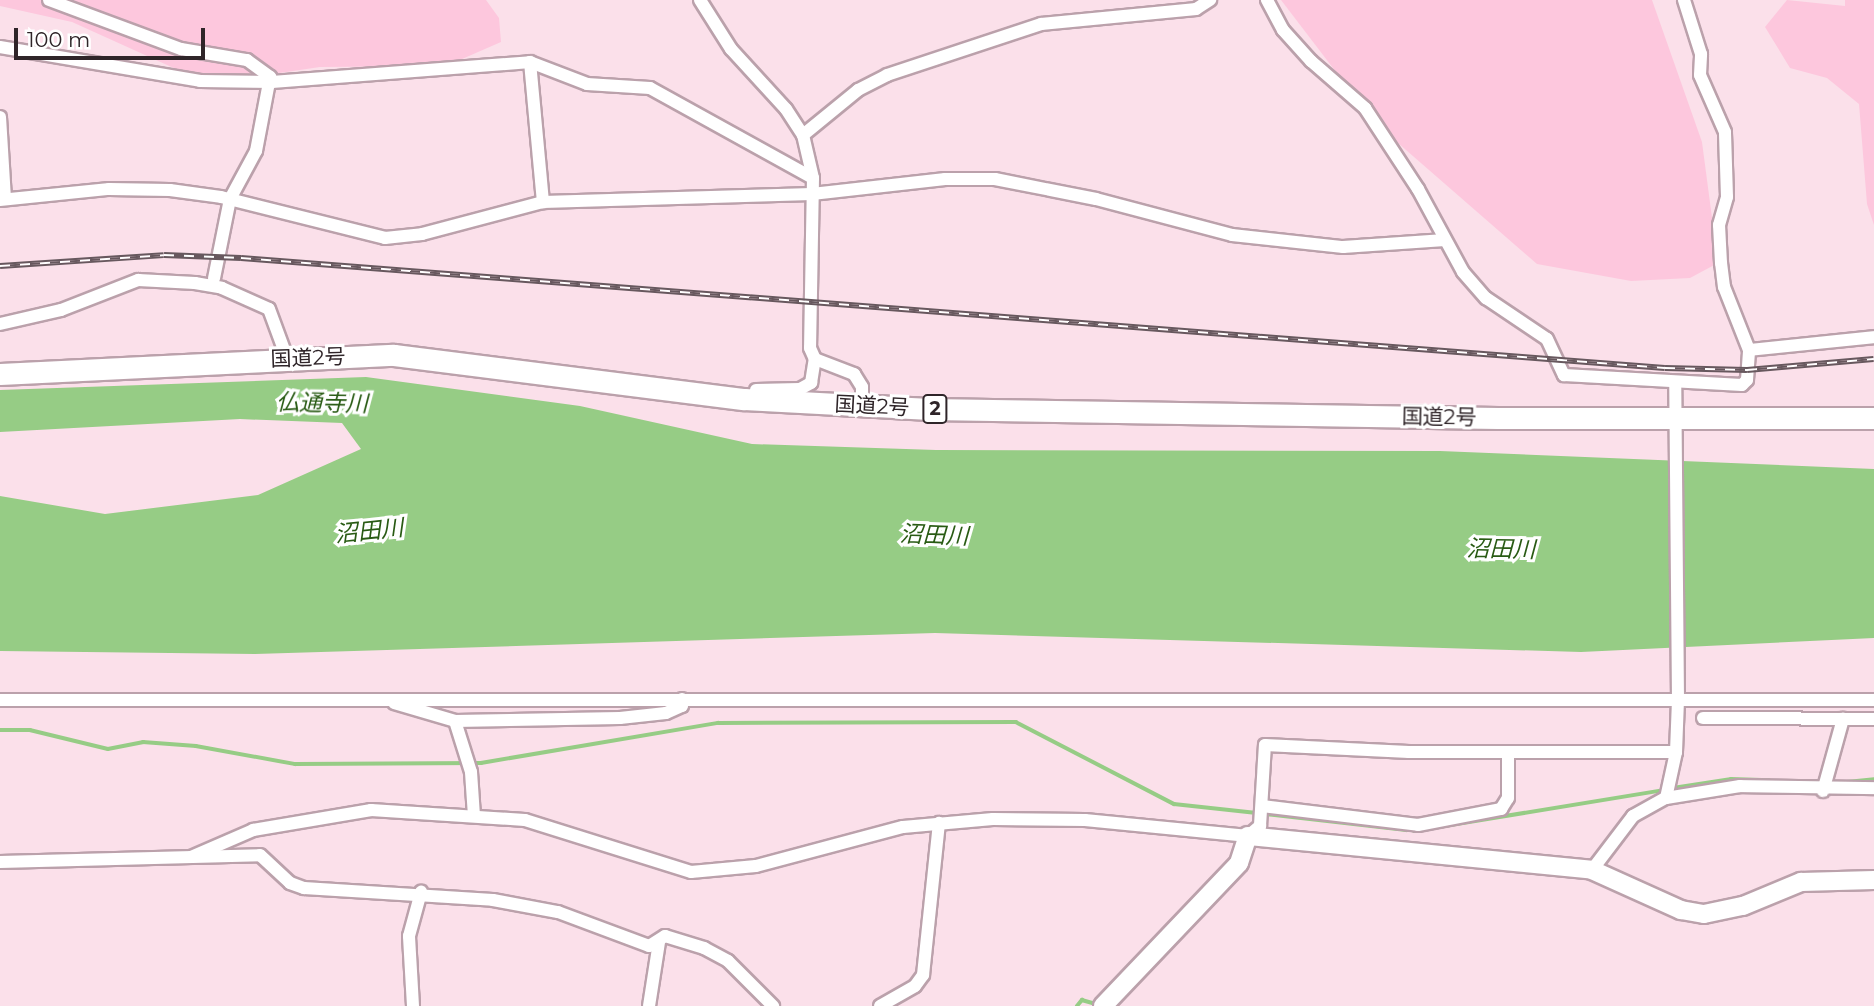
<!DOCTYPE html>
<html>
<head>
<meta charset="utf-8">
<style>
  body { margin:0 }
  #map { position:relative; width:1874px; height:1006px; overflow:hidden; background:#fbe0ea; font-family:Montserrat,"Noto Sans JP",sans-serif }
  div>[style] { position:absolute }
  .green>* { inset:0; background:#fdc7dd }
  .water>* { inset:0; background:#96cc85 }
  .stream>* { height:3.5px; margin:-1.75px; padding:0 1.75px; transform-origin:1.75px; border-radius:1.75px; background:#96cc85 }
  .roads { filter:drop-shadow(2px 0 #bba1ab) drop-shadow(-2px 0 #bba1ab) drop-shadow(0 2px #bba1ab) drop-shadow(0 -2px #bba1ab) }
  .street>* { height:12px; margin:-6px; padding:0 6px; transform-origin:6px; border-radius:6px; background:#fff }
  .secondary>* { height:18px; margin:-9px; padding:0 9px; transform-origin:9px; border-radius:9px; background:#fff }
  .highway>* { height:21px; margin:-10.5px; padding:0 10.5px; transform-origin:10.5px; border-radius:10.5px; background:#fff }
  .rail>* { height:6px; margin-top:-3px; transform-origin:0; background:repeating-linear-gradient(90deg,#fff 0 10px,#67585e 0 20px); box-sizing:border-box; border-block:2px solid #67585e }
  span { translate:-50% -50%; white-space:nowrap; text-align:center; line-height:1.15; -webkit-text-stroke:6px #fff; paint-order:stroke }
  .shield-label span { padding:2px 5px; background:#fff; border:2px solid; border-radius:5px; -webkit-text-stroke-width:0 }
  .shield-label { font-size:19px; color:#2f2529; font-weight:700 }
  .street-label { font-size:21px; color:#2f2529 }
  .water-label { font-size:23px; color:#295b14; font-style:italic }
  .scale { position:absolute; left:14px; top:28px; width:191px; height:32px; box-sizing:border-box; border:4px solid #2f2529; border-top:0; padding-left:9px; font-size:21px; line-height:24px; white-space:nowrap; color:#2f2529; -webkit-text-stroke:5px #fff; paint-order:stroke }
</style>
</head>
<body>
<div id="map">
  <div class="green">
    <div style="clip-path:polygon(0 0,486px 0,499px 18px,501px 42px,446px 66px,320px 67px,232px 80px,187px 74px,72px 22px,0 6px)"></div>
    <div style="clip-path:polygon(1281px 0,1652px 0,1702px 142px,1718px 263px,1690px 278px,1631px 281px,1537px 264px,1375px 123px)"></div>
    <div style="clip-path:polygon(1787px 0,1845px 6px,1845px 0,1874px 0,1874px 225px,1867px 204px,1859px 104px,1827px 78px,1790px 68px,1765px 27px)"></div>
  </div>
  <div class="water">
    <div style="clip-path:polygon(366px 377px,580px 406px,752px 444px,936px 450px,1440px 451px,1874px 469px,1874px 638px,1581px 652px,935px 633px,255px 654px,0 651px,0 496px,105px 514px,258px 495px,361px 449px,342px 423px,240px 419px,0 432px,0 390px)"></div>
  </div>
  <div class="stream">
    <div style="left:0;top:730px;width:30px"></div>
    <div style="left:30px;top:730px;width:80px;rotate:13.7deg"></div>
    <div style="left:108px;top:749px;width:36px;rotate:-11deg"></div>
    <div style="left:143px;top:742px;width:53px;rotate:4.3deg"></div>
    <div style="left:196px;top:746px;width:101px;rotate:10.3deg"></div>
    <div style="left:295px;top:764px;width:186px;rotate:-0.3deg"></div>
    <div style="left:481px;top:763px;width:240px;rotate:-9.6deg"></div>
    <div style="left:718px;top:723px;width:298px;rotate:-0.2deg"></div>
    <div style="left:1016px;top:722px;width:178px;rotate:27.4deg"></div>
    <div style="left:1174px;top:804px;width:83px;rotate:6.2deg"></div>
    <div style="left:1847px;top:782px;width:27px;rotate:-6deg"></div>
    <div style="left:1673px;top:788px;width:59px;rotate:-8.8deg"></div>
    <div style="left:1731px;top:779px;width:38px;rotate:2deg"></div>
    <div style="left:1265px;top:814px;width:142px;rotate:6.5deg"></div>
    <div style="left:1414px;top:831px;width:254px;rotate:-9.3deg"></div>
    <div style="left:1077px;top:1006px;width:8px;rotate:-50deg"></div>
    <div style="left:1082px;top:1000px;width:15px;rotate:16deg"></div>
  </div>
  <div class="roads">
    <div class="street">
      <div style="left:49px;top:0;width:141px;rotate:20.4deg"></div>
      <div style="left:181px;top:49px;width:67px;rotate:9.5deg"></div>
      <div style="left:247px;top:60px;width:29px;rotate:36deg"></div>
      <div style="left:270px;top:77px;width:75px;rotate:100.7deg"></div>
      <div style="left:256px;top:151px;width:55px;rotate:118.4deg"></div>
      <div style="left:230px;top:199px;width:81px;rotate:101.4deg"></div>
      <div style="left:700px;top:0;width:58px;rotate:57.7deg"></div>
      <div style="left:731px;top:49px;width:81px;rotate:47.5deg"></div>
      <div style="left:786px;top:109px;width:31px;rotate:57deg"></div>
      <div style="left:803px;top:135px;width:44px;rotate:76.9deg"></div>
      <div style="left:813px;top:178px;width:170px;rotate:91deg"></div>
      <div style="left:810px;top:348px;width:12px;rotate:66deg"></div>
      <div style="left:815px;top:359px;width:42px;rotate:21deg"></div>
      <div style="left:854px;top:374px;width:15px;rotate:58deg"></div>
      <div style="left:862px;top:387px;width:18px;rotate:90deg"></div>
      <div style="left:1267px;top:0;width:34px;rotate:62deg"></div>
      <div style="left:1283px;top:30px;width:42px;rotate:47.9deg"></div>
      <div style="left:1311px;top:61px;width:72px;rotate:41deg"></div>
      <div style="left:1365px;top:108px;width:97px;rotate:56.8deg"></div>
      <div style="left:1418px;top:189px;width:94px;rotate:61.5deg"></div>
      <div style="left:1463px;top:272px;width:35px;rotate:49deg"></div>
      <div style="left:1486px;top:298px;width:73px;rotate:33.9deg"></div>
      <div style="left:1547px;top:339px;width:40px;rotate:65deg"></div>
      <div style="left:1564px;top:375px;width:178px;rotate:3.2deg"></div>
      <div style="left:1742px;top:385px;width:7px;rotate:-45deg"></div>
      <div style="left:1747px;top:380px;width:30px;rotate:-86deg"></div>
      <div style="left:1749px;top:350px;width:68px;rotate:-111.6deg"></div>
      <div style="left:1724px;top:287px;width:24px;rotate:-97deg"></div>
      <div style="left:1721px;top:263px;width:38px;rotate:-93deg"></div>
      <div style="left:1719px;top:225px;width:29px;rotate:-74deg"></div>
      <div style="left:1727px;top:197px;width:65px;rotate:-91.8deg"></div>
      <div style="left:1725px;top:132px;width:62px;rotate:-113.7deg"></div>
      <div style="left:1700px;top:75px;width:21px;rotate:-87deg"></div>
      <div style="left:1701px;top:54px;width:57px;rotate:-107.5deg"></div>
      <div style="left:0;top:47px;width:203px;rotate:9.6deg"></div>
      <div style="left:200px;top:81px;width:72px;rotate:0.8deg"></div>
      <div style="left:272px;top:82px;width:259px;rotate:-4.4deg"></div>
      <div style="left:530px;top:62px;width:61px;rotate:21.1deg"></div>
      <div style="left:587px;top:84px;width:63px;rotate:3.6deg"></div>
      <div style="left:650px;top:88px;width:186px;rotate:28.9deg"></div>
      <div style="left:530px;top:62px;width:141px;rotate:84.7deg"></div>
      <div style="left:0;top:117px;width:82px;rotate:86.5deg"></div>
      <div style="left:803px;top:135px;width:71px;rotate:-39.3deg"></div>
      <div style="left:858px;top:90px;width:33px;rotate:-27deg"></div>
      <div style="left:887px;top:75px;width:162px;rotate:-18.3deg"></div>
      <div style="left:1041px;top:24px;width:156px;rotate:-5.5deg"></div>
      <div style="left:1196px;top:9px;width:17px;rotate:-33deg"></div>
      <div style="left:0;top:200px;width:110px;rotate:-5.8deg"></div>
      <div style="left:109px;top:189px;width:61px;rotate:0.9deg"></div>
      <div style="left:170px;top:190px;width:51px;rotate:7.8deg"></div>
      <div style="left:221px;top:197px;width:169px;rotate:14deg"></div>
      <div style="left:385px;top:238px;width:37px;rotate:-6deg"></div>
      <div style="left:422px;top:234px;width:125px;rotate:-14.8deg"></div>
      <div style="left:543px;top:202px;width:269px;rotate:-1.7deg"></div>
      <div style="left:812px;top:194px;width:134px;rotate:-6.4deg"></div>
      <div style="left:945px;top:179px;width:50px"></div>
      <div style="left:995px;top:179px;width:103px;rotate:11.2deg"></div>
      <div style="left:1096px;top:199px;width:141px;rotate:14.8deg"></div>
      <div style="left:1232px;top:235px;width:112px;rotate:6.2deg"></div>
      <div style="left:1343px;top:247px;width:102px;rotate:-3.9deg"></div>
      <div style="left:0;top:324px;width:63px;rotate:-12.9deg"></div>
      <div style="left:61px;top:310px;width:83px;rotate:-21.3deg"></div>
      <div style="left:138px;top:280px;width:57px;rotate:3deg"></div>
      <div style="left:195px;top:283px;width:27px;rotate:10deg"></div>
      <div style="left:222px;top:288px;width:51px;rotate:24.1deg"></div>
      <div style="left:269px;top:309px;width:52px;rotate:69.8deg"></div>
      <div style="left:1749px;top:350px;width:126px;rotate:-5.9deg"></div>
      <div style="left:756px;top:390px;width:44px;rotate:-1.3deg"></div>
      <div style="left:800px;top:389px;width:13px;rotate:-29deg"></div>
      <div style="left:811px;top:383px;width:24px;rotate:-81deg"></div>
      <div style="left:0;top:700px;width:1874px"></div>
      <div style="left:394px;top:703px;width:64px;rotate:16.4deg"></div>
      <div style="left:455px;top:721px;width:165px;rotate:-1deg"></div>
      <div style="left:620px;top:718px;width:46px;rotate:-6.2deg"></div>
      <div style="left:666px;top:713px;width:17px;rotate:-24deg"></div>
      <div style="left:682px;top:706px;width:7px;rotate:-90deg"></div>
      <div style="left:1703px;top:718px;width:171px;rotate:0.3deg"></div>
      <div style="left:455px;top:721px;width:53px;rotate:72.6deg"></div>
      <div style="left:471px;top:772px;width:44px;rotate:86.1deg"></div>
      <div style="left:1823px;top:791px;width:75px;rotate:-74.5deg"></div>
      <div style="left:1666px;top:798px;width:47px;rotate:-77.7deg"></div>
      <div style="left:1676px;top:752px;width:52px;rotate:-87.8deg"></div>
      <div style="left:1678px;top:700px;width:317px;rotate:-90.5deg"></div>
      <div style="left:1262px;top:806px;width:157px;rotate:6.9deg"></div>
      <div style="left:1418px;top:825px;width:85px;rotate:-10.9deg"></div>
      <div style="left:1501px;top:809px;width:13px;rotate:-58deg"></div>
      <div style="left:1508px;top:798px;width:46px;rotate:-90deg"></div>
      <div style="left:191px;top:857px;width:68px;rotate:-23.5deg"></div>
      <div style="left:253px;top:830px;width:120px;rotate:-9.6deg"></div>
      <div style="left:371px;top:810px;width:154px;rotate:3.7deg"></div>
      <div style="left:525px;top:820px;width:174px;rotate:17.4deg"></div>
      <div style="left:691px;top:872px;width:65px;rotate:-5.3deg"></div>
      <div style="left:756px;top:866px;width:152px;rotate:-14.9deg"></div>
      <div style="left:903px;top:827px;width:90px;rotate:-5.1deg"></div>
      <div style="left:993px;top:819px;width:92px;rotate:0.6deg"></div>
      <div style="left:1085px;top:820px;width:164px;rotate:5.6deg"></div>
      <div style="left:1248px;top:836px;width:16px;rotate:-40deg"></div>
      <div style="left:1260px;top:826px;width:81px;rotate:-86.5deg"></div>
      <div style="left:1265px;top:745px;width:144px;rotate:2.8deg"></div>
      <div style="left:1409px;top:752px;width:267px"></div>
      <div style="left:0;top:862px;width:260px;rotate:-1.5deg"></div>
      <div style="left:260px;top:855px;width:41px;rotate:43deg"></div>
      <div style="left:290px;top:883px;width:15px;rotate:20deg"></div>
      <div style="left:304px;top:888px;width:189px;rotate:3.6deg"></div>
      <div style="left:493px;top:900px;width:66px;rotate:10.5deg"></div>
      <div style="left:558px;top:912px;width:97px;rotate:20.5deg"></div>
      <div style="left:649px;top:946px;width:19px;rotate:-32deg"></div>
      <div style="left:665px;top:936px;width:41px;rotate:17.1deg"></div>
      <div style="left:704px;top:948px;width:27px;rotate:28deg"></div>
      <div style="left:728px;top:961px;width:64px;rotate:45deg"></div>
      <div style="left:1592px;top:870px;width:68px;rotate:-52.8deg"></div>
      <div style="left:1633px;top:816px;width:38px;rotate:-29deg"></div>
      <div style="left:1666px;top:798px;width:75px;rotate:-9.2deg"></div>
      <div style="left:1740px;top:786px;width:134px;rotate:0.9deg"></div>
      <div style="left:413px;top:1006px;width:70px;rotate:-93.3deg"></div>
      <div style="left:409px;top:936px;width:46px;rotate:-74.7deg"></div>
      <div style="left:649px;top:1006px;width:65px;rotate:-81.1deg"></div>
      <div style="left:880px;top:1006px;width:40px;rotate:-29.7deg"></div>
      <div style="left:915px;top:986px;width:14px;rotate:-54deg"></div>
      <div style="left:923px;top:975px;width:153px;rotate:-84deg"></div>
    </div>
    <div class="secondary">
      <div style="left:1103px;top:1006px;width:197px;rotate:-46.4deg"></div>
      <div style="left:1239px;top:863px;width:28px;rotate:-72deg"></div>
      <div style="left:1248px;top:836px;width:346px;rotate:5.6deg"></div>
      <div style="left:1592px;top:870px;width:98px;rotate:24.2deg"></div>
      <div style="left:1681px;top:910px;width:23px;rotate:10deg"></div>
      <div style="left:1704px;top:914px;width:40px;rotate:-12deg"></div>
      <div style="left:1743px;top:906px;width:63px;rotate:-22.5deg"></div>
      <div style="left:1801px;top:882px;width:73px;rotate:-1.6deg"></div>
    </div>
    <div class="highway">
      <div style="left:0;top:374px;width:394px;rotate:-2.8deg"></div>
      <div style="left:394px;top:355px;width:353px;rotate:7.2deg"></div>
      <div style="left:744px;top:399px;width:186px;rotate:3.1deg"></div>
      <div style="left:930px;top:409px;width:568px;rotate:0.91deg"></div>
      <div style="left:1498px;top:418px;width:376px"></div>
    </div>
  </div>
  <div class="rail">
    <div style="left:0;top:266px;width:164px;rotate:-3.8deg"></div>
    <div style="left:164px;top:255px;width:77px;rotate:2.2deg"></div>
    <div style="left:241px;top:258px;width:1428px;rotate:4.42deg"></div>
    <div style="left:1665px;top:368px;width:82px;rotate:1.4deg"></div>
    <div style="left:1747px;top:370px;width:127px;rotate:-5deg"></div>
  </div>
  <div class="shield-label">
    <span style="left:935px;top:409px">2</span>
  </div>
  <div class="street-label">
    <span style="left:308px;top:358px;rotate:-2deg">国道2号</span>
    <span style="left:872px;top:406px;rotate:3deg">国道2号</span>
    <span style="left:1439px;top:417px;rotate:1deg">国道2号</span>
  </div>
  <div class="water-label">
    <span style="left:322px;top:403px;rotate:1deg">仏通寺川</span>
    <span style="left:369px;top:531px;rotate:-6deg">沼田川</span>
    <span style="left:934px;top:535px;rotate:2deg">沼田川</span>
    <span style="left:1501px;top:549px;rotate:1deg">沼田川</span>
  </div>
  <div class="scale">100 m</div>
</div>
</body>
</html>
